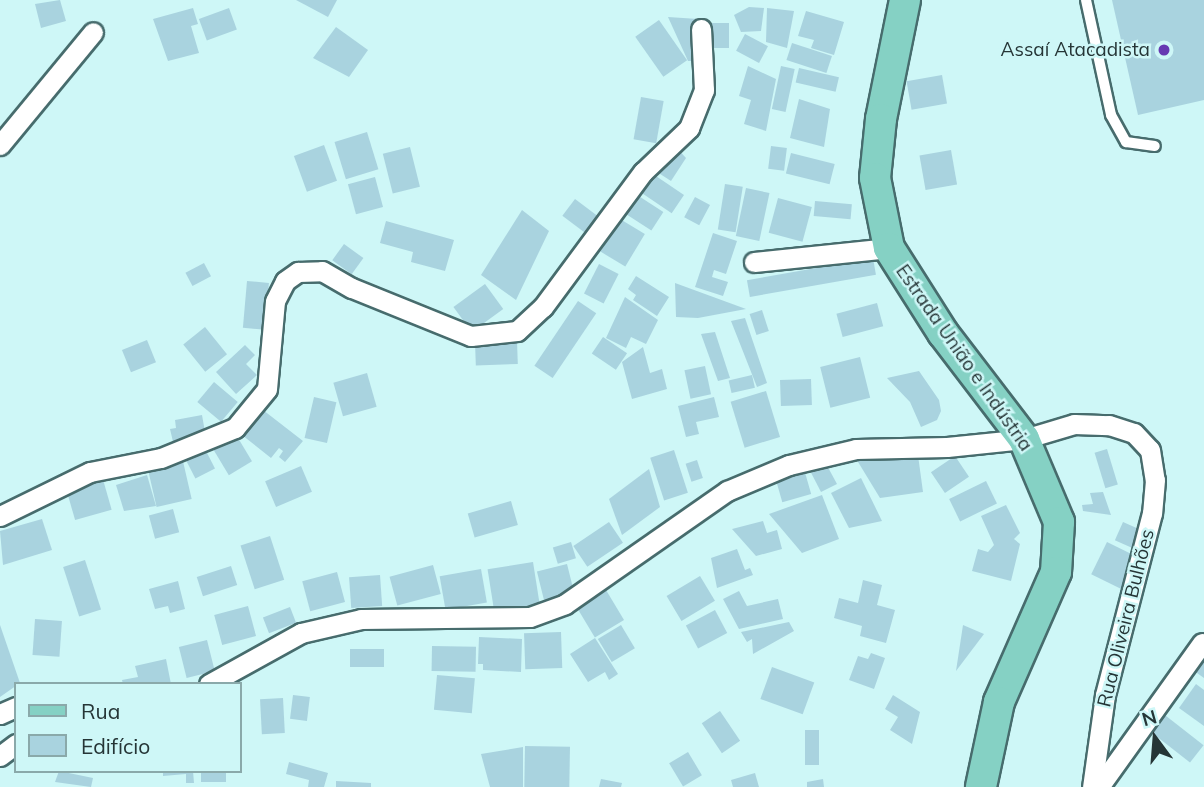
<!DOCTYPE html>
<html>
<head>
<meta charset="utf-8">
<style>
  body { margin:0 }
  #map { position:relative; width:1204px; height:787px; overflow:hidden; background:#cef7f7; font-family:Mulish,sans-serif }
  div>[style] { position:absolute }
  .building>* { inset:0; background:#a9d3df; transform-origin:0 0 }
  .roads { filter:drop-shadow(2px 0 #476c6d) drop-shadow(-2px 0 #476c6d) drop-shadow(0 2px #476c6d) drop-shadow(0 -2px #476c6d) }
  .service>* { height:10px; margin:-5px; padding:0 5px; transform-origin:5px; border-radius:5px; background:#fff }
  .minor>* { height:19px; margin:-9.5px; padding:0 9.5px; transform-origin:9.5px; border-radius:9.5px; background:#fff }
  .primary>* { height:30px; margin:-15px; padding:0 15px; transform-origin:15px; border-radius:15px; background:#85d1c4 }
  .dots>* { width:19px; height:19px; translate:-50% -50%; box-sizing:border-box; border:4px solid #cef7f7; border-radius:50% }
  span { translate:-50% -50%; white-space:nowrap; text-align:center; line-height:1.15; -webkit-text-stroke:5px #cef7f7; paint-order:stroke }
  .poi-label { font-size:19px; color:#253536 }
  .right { translate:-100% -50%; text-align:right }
  .street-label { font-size:19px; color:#253536 }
  .legend { position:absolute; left:14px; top:682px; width:228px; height:91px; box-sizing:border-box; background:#cef7f7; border:2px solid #8aa9aa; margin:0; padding:9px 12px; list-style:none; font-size:21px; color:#253536 }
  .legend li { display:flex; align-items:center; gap:14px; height:35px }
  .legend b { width:35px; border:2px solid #8aa9aa }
  .north { position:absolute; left:1120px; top:703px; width:70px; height:70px; -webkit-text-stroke:5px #cef7f7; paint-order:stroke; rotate:344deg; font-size:19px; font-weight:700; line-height:28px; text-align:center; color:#253536 }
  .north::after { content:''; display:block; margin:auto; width:24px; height:32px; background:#253536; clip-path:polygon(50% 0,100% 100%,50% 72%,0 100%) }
</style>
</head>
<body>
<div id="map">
  <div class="building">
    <div style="clip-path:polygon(60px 0,66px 21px,41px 28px,35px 4px)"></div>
    <div style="clip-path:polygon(296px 0,337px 0,328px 17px)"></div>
    <div style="clip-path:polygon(1112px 0,1204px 0,1204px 100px,1138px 115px)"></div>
    <div style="clip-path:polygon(749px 7px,764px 8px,761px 31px,741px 32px,734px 15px)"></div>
    <div style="clip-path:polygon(193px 8px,198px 24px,191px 26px,199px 53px,168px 61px,153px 19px)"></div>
    <div style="left:229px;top:8px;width:23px;height:32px;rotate:70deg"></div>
    <div style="clip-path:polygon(767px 8px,794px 11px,787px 48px,766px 42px)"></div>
    <div style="clip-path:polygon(806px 11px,844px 22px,834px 55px,811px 48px,814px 40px,798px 36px)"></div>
    <div style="clip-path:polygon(668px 17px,698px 19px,701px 61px,688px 61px)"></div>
    <div style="left:659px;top:20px;width:49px;height:29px;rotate:55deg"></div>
    <div style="left:705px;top:23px;width:24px;height:25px"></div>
    <div style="clip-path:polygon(336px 27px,368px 50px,349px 77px,313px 58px)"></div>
    <div style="left:745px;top:34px;width:26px;height:19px;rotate:28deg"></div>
    <div style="left:792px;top:43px;width:42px;height:18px;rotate:18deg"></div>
    <div style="clip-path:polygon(748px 66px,776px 79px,766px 131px,744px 124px,751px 100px,739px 96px)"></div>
    <div style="left:781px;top:66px;width:14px;height:44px;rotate:12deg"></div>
    <div style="left:799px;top:68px;width:41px;height:15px;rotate:13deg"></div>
    <div style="left:942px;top:75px;width:29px;height:36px;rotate:80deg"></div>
    <div style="left:641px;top:97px;width:23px;height:43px;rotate:10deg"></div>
    <div style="clip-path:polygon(799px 99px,830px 109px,824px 147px,790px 138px)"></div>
    <div style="left:367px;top:132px;width:39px;height:34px;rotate:73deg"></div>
    <div style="left:324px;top:145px;width:38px;height:32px;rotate:70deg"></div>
    <div style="left:771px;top:146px;width:16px;height:23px;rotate:7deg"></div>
    <div style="left:410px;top:147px;width:41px;height:28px;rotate:76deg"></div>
    <div style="clip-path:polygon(676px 147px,686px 158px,671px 181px,654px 170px)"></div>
    <div style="left:951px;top:150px;width:35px;height:32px;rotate:80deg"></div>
    <div style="left:791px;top:153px;width:45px;height:21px;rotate:14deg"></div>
    <div style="left:650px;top:172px;width:41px;height:22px;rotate:34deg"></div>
    <div style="left:375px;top:177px;width:31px;height:28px;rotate:75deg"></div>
    <div style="left:725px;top:184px;width:18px;height:46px;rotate:9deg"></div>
    <div style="left:746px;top:188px;width:24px;height:49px;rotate:12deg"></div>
    <div style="left:634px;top:193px;width:35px;height:22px;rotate:33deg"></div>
    <div style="left:695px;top:197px;width:17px;height:23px;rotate:28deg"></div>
    <div style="left:778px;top:198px;width:35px;height:36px;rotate:15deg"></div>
    <div style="left:575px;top:199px;width:30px;height:21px;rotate:37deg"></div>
    <div style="left:815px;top:201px;width:37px;height:15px;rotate:5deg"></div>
    <div style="clip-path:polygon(522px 210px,549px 231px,516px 300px,481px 275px)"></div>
    <div style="left:620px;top:219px;width:29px;height:38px;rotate:31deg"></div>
    <div style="clip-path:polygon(386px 221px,454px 240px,445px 271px,411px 262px,413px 252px,380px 243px)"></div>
    <div style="clip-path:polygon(713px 233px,737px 241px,726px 274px,714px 270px,712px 277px,728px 282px,723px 296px,695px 287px)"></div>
    <div style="left:344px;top:244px;width:24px;height:20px;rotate:36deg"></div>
    <div style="left:873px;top:258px;width:17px;height:128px;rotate:80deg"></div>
    <div style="left:204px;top:263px;width:15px;height:21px;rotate:62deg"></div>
    <div style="left:599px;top:264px;width:22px;height:33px;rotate:27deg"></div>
    <div style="clip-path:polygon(636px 276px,669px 297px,657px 316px,633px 300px,636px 295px,628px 289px)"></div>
    <div style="left:247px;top:281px;width:22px;height:47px;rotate:5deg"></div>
    <div style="clip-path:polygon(675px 283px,746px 309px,698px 318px,676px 317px)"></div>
    <div style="left:485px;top:284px;width:31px;height:39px;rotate:54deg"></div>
    <div style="clip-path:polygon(625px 297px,658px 320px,646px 344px,631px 337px,626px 348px,606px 338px)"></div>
    <div style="left:578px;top:301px;width:22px;height:78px;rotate:34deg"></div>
    <div style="left:877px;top:303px;width:24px;height:42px;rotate:75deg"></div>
    <div style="left:762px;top:310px;width:22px;height:13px;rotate:72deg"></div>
    <div style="clip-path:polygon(745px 318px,767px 383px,757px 387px,731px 321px)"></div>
    <div style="left:205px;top:327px;width:35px;height:28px;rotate:51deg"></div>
    <div style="clip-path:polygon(715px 332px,730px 378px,718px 381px,701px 334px)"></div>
    <div style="left:603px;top:337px;width:29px;height:20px;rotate:34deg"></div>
    <div style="left:147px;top:340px;width:24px;height:27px;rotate:68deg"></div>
    <div style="left:517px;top:341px;width:23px;height:42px;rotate:88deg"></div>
    <div style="clip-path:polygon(245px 345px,255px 355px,246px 364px,257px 375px,236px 394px,216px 372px)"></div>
    <div style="clip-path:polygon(643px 347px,650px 373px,662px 369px,667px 389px,632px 399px,622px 362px)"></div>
    <div style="left:860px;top:357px;width:42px;height:41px;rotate:76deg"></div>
    <div style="left:705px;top:366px;width:29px;height:21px;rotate:78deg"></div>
    <div style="clip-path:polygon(919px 371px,939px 400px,941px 411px,937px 420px,921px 427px,910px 402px,887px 378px)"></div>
    <div style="left:367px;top:373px;width:35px;height:35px;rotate:74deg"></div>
    <div style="left:752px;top:375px;width:13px;height:24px;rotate:77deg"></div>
    <div style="left:811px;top:379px;width:26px;height:31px;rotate:88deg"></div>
    <div style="left:214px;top:382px;width:31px;height:26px;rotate:40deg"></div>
    <div style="left:766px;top:391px;width:48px;height:37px;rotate:73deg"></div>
    <div style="left:314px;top:397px;width:23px;height:42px;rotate:13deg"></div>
    <div style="clip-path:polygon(714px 397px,719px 417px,696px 422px,699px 434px,686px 437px,678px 406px)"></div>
    <div style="clip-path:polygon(263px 410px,303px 441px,285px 462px,279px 457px,283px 451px,279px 448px,271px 458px,242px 435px)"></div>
    <div style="clip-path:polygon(202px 415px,205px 432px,174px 446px,170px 429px,176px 428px,175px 420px)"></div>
    <div style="left:235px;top:433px;width:33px;height:27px;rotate:59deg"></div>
    <div style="clip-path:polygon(917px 448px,923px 492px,880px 498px,855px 457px)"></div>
    <div style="left:205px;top:449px;width:22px;height:22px;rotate:63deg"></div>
    <div style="left:1107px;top:449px;width:37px;height:13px;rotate:73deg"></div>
    <div style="left:674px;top:450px;width:45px;height:25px;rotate:72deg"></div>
    <div style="left:955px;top:456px;width:25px;height:29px;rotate:56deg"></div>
    <div style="left:182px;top:457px;width:43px;height:36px;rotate:77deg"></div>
    <div style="left:697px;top:460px;width:19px;height:12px;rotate:72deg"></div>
    <div style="clip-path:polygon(824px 460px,837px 484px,821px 492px,806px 463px)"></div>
    <div style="left:301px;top:466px;width:28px;height:39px;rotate:67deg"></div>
    <div style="clip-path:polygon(649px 469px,660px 507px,622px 535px,609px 499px)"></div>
    <div style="left:804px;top:469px;width:26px;height:30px;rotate:74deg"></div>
    <div style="clip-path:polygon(147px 475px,156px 506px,124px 511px,116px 485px)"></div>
    <div style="left:102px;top:476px;width:35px;height:38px;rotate:74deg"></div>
    <div style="clip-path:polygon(861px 478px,882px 521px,849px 528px,831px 493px)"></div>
    <div style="left:986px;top:481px;width:25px;height:41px;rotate:64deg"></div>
    <div style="clip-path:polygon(1103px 492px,1111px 515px,1083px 511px,1082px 505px,1093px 504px,1090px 493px)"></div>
    <div style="clip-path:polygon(822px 495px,839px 539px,802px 553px,769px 514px)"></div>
    <div style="left:511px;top:501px;width:25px;height:45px;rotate:74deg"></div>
    <div style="clip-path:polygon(1006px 505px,1020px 533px,1014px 539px,1020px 544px,1011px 581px,972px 571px,978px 549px,988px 552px,994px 545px,981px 516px)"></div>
    <div style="left:173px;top:509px;width:24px;height:25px;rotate:75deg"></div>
    <div style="clip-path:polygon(42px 519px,52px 550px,3px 565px,0 531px)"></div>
    <div style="clip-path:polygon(763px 521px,767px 533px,777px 530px,782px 549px,756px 556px,732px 529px)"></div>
    <div style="left:609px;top:522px;width:25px;height:43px;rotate:56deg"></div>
    <div style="left:1123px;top:522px;width:24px;height:20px;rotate:24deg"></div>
    <div style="left:270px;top:536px;width:46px;height:31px;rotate:72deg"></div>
    <div style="left:571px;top:542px;width:17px;height:19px;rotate:73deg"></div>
    <div style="left:1107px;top:542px;width:34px;height:36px;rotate:26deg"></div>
    <div style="clip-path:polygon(737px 549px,745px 570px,750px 568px,753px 575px,717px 588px,711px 558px)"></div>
    <div style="left:85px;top:560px;width:52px;height:23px;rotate:72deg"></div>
    <div style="left:533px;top:562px;width:46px;height:46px;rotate:81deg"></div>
    <div style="left:567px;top:564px;width:29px;height:31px;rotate:76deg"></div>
    <div style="left:433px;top:565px;width:30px;height:45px;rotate:75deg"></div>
    <div style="left:231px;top:566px;width:20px;height:36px;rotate:72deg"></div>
    <div style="left:481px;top:569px;width:34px;height:42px;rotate:80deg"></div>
    <div style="left:337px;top:572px;width:31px;height:36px;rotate:75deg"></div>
    <div style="left:380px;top:575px;width:31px;height:31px;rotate:86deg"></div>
    <div style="left:700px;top:576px;width:29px;height:39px;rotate:59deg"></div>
    <div style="clip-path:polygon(863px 580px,882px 585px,877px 605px,895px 610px,886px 643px,860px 636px,862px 626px,834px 618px,839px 598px,858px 603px)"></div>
    <div style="clip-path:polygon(178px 581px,185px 609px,170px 613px,168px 606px,155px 609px,149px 589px)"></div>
    <div style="left:606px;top:590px;width:35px;height:34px;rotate:59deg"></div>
    <div style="clip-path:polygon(739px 591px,747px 606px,778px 599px,783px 619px,739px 629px,723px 599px)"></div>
    <div style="left:248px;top:606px;width:31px;height:35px;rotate:75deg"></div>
    <div style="left:290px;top:607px;width:17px;height:29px;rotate:69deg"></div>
    <div style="left:715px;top:610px;width:26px;height:33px;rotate:62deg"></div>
    <div style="left:35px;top:619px;width:27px;height:36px;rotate:4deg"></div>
    <div style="clip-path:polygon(789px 622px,794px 631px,753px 654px,752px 639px,747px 642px,741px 632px)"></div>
    <div style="clip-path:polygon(0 625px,20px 683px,0 697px)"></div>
    <div style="left:621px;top:625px;width:27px;height:27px;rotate:59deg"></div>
    <div style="clip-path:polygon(963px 625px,984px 634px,956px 671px)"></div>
    <div style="left:561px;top:632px;width:36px;height:37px;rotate:88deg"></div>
    <div style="clip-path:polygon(479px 637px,522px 639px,521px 672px,483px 670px,483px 664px,478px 664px)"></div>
    <div style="clip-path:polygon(595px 638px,618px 674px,609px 680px,605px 672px,588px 682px,570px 654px)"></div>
    <div style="left:207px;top:640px;width:32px;height:29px;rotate:76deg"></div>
    <div style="left:432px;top:646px;width:44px;height:25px;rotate:1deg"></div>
    <div style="clip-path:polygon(1204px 648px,1204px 678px,1190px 668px)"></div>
    <div style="left:384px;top:649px;width:18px;height:34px;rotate:90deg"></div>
    <div style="clip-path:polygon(871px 653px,885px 658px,874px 689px,849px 680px,858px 656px,868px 659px)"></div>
    <div style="clip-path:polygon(166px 659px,171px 684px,123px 684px,122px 680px,138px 677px,135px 666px)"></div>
    <div style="left:772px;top:667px;width:45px;height:34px;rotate:20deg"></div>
    <div style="left:437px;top:675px;width:38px;height:35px;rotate:5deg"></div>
    <div style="clip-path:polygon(1196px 684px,1204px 690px,1204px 726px,1179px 708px)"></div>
    <div style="left:293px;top:695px;width:17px;height:24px;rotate:7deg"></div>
    <div style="clip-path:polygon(893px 695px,920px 712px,912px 744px,890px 730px,898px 717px,885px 709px)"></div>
    <div style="left:283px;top:698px;width:35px;height:23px;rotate:87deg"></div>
    <div style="left:720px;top:711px;width:36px;height:22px;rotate:56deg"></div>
    <div style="left:1161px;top:712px;width:54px;height:22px;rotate:38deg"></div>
    <div style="left:805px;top:730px;width:14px;height:35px"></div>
    <div style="left:525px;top:746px;width:45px;height:41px;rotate:1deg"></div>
    <div style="clip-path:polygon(523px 747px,523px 787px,490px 787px,481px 754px)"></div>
    <div style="left:688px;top:752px;width:27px;height:22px;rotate:59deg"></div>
    <div style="clip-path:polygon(289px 762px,328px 773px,324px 787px,308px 787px,309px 780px,286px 774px)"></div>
    <div style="clip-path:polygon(59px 771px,93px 778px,91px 787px,55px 782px)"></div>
    <div style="clip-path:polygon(163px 771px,193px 771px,194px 783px,186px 783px,186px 774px,163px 776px)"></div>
    <div style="left:201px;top:771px;width:25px;height:11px"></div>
    <div style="clip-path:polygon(755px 773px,759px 787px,733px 787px,731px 780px)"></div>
    <div style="clip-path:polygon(601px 779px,622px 783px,621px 787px,599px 787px)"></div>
    <div style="clip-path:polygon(823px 779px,824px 787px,807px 787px,807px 782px)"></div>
    <div style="clip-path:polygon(336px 781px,371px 783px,371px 787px,336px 787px)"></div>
  </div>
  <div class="roads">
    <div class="service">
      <div style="left:1086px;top:0;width:118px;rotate:77.7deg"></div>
      <div style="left:1111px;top:115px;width:31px;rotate:61deg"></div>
      <div style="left:1126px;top:142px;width:29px;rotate:8deg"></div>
    </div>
    <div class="minor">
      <div style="left:0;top:145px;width:146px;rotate:-50.5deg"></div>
      <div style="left:754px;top:262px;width:136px;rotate:-5.9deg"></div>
      <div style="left:0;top:516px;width:100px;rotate:-26.1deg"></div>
      <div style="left:90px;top:472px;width:72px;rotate:-11.2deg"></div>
      <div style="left:161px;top:458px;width:80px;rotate:-22.1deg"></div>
      <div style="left:235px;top:428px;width:50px;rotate:-50.6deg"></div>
      <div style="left:267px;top:389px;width:88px;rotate:-84.8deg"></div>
      <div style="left:275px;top:301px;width:22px;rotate:-63deg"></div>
      <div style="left:285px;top:281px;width:16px;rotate:-35deg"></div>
      <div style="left:298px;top:272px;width:24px;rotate:-2deg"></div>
      <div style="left:322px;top:271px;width:34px;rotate:30deg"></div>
      <div style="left:352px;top:288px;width:128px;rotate:22deg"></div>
      <div style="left:471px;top:336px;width:46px;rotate:-6.2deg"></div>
      <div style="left:517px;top:331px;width:35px;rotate:-43deg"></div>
      <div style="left:543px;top:307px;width:168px;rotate:-53.5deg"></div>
      <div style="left:643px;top:172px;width:64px;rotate:-43.7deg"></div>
      <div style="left:689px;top:128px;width:41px;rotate:-68.5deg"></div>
      <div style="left:704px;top:90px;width:61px;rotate:-92.8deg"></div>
      <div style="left:209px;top:684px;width:105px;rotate:-29deg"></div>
      <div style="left:301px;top:633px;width:62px;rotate:-13.1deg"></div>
      <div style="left:361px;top:619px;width:169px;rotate:-0.7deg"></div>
      <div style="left:530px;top:617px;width:37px;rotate:-20deg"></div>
      <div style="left:565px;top:604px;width:198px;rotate:-34.9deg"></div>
      <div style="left:727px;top:491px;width:67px;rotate:-22.8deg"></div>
      <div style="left:789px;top:465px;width:69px;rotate:-13.4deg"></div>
      <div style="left:856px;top:449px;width:91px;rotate:-1.3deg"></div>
      <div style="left:947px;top:447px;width:77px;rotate:-5.9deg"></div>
      <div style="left:1024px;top:439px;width:52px;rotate:-16.7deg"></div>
      <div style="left:1074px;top:424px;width:35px;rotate:2deg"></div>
      <div style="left:1109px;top:425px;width:26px;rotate:18deg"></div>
      <div style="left:1134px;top:433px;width:23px;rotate:47deg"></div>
      <div style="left:1150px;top:450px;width:30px;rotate:81deg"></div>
      <div style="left:1155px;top:480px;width:33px;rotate:95deg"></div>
      <div style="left:1152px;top:513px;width:188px;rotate:104.5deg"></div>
      <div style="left:1105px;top:695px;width:93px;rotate:98deg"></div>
      <div style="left:0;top:714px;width:17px;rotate:-24deg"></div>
      <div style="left:0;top:756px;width:20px;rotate:-37deg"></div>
      <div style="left:1099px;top:787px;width:177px;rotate:-54.4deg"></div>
    </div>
    <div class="primary">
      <div style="left:905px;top:0;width:121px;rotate:101.4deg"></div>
      <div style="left:881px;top:119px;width:59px;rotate:95.8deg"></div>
      <div style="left:875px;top:178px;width:71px;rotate:78.7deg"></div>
      <div style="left:889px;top:248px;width:101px;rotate:57.6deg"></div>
      <div style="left:943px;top:333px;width:133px;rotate:52.6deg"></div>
      <div style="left:1024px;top:439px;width:90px;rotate:67.1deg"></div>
      <div style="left:1059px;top:522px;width:50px;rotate:93.4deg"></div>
      <div style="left:1056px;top:572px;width:142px;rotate:113.7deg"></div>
      <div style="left:999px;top:702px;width:87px;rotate:102deg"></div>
    </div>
  </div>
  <div class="dots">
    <div style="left:1164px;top:50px;background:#663ab2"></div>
  </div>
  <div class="poi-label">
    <span class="right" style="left:1150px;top:50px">Assaí Atacadista</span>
  </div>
  <div class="street-label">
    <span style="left:964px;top:358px;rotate:55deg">Estrada União e Indústria</span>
    <span style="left:1126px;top:618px;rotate:-76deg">Rua Oliveira Bulhões</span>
  </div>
  <ul class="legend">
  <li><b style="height:9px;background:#85d1c4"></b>Rua</li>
  <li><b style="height:19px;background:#a9d3df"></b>Edifício</li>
  </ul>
  <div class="north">N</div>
</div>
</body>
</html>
